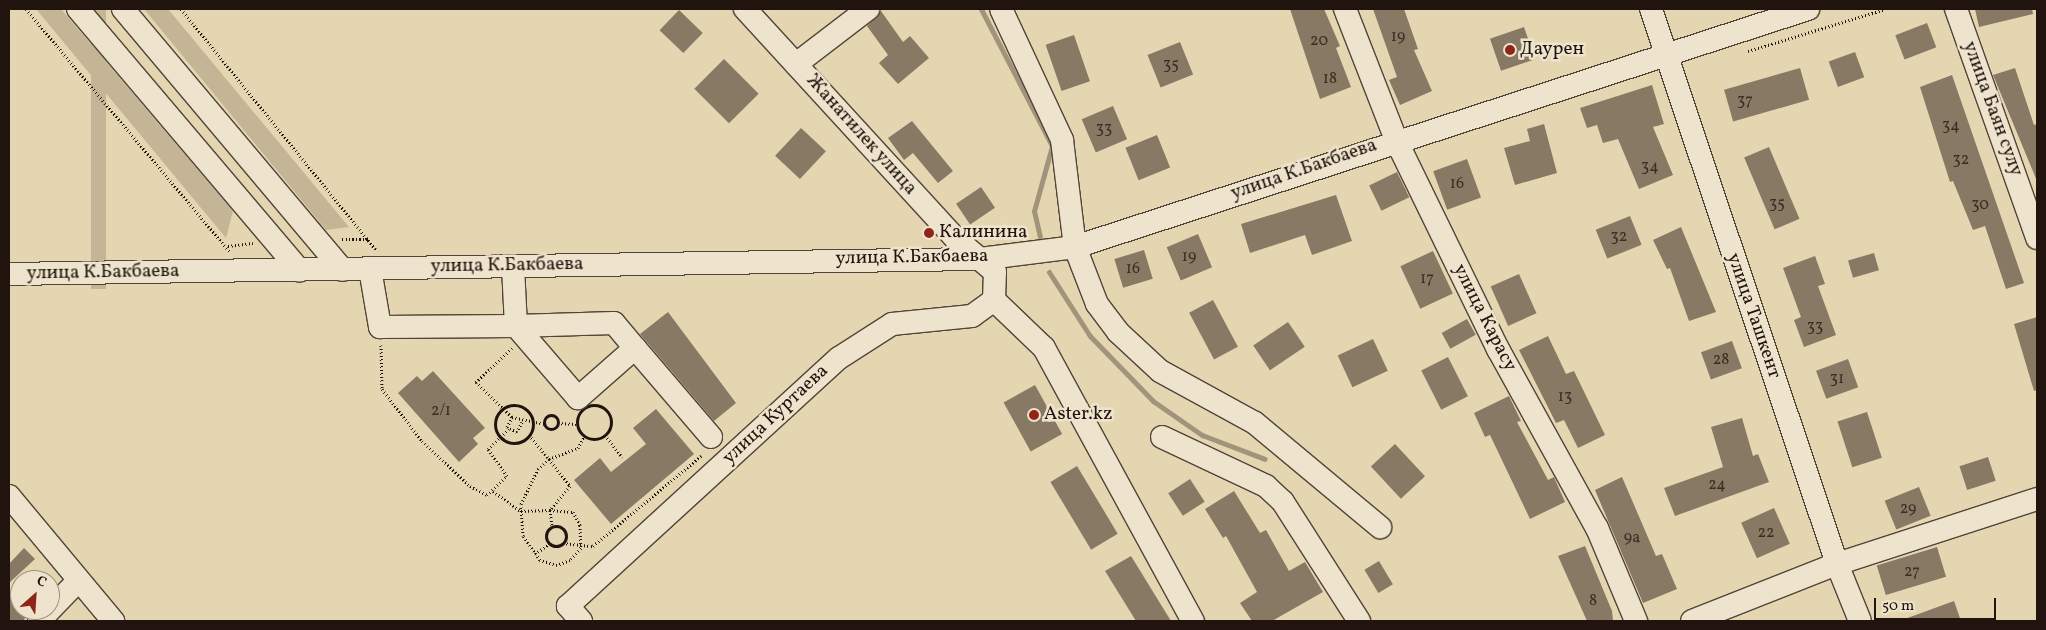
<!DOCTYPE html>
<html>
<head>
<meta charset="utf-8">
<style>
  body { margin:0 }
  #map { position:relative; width:2046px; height:630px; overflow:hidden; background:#e5d6b2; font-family:Vollkorn,serif }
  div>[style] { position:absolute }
  .green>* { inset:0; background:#c4b596; transform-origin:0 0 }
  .stream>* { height:5px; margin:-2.5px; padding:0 2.5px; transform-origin:2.5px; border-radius:2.5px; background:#a2947b }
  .building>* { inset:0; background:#877964; transform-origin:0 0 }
  .path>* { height:3px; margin-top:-1.5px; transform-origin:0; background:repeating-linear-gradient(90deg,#21140f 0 1px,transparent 0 3.5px) }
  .path>.ring { margin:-1.5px; padding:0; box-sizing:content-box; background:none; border:3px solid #21140f; border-radius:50% }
  .roads { filter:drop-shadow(1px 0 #524438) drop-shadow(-1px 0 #524438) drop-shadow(0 1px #524438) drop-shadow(0 -1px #524438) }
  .minor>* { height:22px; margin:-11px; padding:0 11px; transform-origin:11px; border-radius:11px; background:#eee4cd }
  .dots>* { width:14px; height:14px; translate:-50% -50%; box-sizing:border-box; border:2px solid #eee4cd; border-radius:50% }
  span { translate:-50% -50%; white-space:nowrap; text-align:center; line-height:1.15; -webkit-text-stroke:5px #eee4cd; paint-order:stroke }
  .number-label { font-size:16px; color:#3a2d24 }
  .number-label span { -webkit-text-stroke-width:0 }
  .poi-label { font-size:19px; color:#21140f }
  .left { translate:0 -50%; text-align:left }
  .street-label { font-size:19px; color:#21140f }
  .frame { position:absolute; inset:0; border:10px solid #21140f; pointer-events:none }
  .north { position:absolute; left:10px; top:570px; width:50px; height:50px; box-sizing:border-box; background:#eee4cd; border:1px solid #9c9181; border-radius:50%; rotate:26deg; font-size:14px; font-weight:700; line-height:20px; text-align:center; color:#21140f }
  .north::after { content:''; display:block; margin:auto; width:18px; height:22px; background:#8f2418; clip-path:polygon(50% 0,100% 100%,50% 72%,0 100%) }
  .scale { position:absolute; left:1874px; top:598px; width:122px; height:22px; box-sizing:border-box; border:2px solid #21140f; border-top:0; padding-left:6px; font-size:15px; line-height:18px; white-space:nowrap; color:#21140f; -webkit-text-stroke:4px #eee4cd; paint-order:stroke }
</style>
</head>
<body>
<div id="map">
  <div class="green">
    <div style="clip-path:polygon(36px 9px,61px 9px,233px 211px,226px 238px)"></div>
    <div style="left:91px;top:9px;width:15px;height:280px"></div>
    <div style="clip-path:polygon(144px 9px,168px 9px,349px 227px,326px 230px)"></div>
  </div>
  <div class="stream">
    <div style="left:981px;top:9px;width:154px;rotate:62.6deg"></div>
    <div style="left:1052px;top:146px;width:67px;rotate:105.5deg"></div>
    <div style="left:1034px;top:211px;width:26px;rotate:77deg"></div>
    <div style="left:1049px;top:272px;width:76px;rotate:57.4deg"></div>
    <div style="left:1090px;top:336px;width:91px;rotate:45.9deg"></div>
    <div style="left:1153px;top:401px;width:60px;rotate:34.8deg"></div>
    <div style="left:1202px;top:435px;width:67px;rotate:20.9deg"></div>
  </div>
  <div class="building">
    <div style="clip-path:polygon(1290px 9px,1324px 9px,1340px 46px,1336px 48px,1351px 87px,1320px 99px)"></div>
    <div style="clip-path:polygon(1373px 9px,1404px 9px,1418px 49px,1414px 50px,1432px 91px,1400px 105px,1389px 80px,1397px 77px)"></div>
    <div style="clip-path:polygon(1975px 9px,2032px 9px,2033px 14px,1979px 27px)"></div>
    <div style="left:679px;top:10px;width:33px;height:28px;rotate:44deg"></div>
    <div style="clip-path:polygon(881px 11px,903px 42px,910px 36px,929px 58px,898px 84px,879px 63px,888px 55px,867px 26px)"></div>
    <div style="left:1927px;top:23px;width:26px;height:34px;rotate:69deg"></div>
    <div style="left:1524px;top:27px;width:34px;height:36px;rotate:71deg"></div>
    <div style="left:1074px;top:35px;width:49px;height:30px;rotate:71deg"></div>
    <div style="left:1180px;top:42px;width:35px;height:35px;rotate:68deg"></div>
    <div style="left:1855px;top:52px;width:27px;height:28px;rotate:70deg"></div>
    <div style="left:724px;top:59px;width:49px;height:42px;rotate:45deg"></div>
    <div style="left:1800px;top:68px;width:33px;height:79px;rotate:74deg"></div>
    <div style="clip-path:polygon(2015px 68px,2034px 125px,2037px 124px,2037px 181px,1993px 75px)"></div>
    <div style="clip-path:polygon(1952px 75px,2024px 283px,2006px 289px,1985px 226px,1973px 230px,1953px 181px,1950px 182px,1920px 87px)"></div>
    <div style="clip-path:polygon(1652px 85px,1664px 124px,1653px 127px,1673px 175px,1639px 189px,1618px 139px,1603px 143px,1597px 125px,1587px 128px,1580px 108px)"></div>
    <div style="left:1113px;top:106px;width:36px;height:34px;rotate:67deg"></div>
    <div style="clip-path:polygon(912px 121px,953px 171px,938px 183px,913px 153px,904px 160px,888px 138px)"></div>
    <div style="clip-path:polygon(1544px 124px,1557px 173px,1515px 185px,1504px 148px,1530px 141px,1527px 129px)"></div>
    <div style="left:801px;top:128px;width:34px;height:38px;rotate:43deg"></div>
    <div style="left:1157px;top:135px;width:35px;height:34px;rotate:68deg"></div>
    <div style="left:1769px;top:147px;width:78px;height:27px;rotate:67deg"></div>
    <div style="left:1467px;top:159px;width:41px;height:36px;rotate:70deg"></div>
    <div style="left:1397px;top:172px;width:28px;height:31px;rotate:64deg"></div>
    <div style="left:981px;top:187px;width:25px;height:30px;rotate:56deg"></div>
    <div style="clip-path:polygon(1336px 195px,1352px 241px,1312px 255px,1305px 235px,1250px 253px,1241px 224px)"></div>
    <div style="left:1630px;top:216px;width:31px;height:37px;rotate:68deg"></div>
    <div style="clip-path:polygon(1681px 227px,1716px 312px,1689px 321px,1670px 268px,1667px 269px,1653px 240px)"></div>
    <div style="left:1198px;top:234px;width:36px;height:34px;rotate:67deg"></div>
    <div style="left:1144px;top:250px;width:30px;height:31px;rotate:73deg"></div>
    <div style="left:1433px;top:251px;width:47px;height:36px;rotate:65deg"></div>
    <div style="left:1874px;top:253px;width:18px;height:27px;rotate:74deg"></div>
    <div style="clip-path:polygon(1815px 256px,1825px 284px,1818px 286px,1836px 335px,1804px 347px,1794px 320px,1801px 317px,1783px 268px)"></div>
    <div style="left:1519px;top:274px;width:43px;height:31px;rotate:66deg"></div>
    <div style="left:1213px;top:300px;width:53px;height:27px;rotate:62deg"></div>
    <div style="clip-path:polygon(668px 312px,736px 403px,714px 421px,640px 334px)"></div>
    <div style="clip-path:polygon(2037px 317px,2037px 390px,2034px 391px,2014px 324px)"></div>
    <div style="left:1467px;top:319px;width:18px;height:29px;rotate:61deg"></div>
    <div style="left:1288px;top:322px;width:30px;height:42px;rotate:56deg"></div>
    <div style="clip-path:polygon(1548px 336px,1566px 374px,1574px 371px,1605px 435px,1578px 448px,1564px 420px,1556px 423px,1519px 350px)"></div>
    <div style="left:1373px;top:339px;width:35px;height:39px;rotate:65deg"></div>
    <div style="left:1732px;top:341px;width:29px;height:33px;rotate:70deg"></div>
    <div style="left:1448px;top:357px;width:44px;height:30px;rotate:63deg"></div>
    <div style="left:1848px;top:359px;width:30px;height:34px;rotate:70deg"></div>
    <div style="clip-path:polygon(433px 371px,485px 428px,473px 438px,478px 444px,459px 462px,398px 393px,417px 376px,422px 381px)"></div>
    <div style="left:1035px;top:385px;width:56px;height:36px;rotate:61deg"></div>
    <div style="clip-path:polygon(1509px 396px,1521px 421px,1517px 422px,1548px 480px,1554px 477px,1565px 502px,1530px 519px,1490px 435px,1485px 437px,1474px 413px)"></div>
    <div style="clip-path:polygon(656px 409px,694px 454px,611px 524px,574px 480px,600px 458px,611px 472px,646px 444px,633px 428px)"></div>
    <div style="left:1867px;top:412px;width:48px;height:31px;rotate:72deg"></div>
    <div style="clip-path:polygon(1742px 418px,1753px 456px,1758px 454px,1769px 482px,1675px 516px,1664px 488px,1723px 467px,1711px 427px)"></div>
    <div style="left:1395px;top:444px;width:44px;height:33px;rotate:47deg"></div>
    <div style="left:1988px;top:457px;width:25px;height:30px;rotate:72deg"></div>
    <div style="left:1077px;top:466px;width:79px;height:31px;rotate:59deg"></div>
    <div style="clip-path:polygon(1622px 477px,1656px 556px,1662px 554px,1677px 589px,1643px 603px,1595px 490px)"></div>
    <div style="left:1190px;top:479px;width:27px;height:26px;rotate:57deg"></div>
    <div style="left:1919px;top:487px;width:31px;height:37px;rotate:68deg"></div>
    <div style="clip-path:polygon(1234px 491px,1260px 533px,1266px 530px,1289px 571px,1305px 562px,1323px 592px,1272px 621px,1252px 621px,1240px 603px,1257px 592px,1226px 536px,1223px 538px,1205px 509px)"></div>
    <div style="left:1774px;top:508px;width:39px;height:36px;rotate:66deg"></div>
    <div style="clip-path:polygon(1585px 546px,1612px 611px,1613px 621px,1587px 621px,1558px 556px)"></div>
    <div style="left:1937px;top:547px;width:31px;height:63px;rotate:73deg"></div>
    <div style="clip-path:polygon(24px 548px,35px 559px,9px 583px,9px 564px)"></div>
    <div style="clip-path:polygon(1131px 556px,1171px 621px,1136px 621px,1105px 571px)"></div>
    <div style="left:1379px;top:561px;width:27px;height:17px;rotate:59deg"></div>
    <div style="clip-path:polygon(9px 594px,20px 610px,29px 613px,23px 621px,9px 621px)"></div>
    <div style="clip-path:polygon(1954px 601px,1961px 621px,1903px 621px,1902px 620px)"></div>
  </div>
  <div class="path">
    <div style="left:26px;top:9px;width:316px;rotate:50deg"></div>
    <div style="left:181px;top:9px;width:311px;rotate:51deg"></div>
    <div style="left:1748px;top:51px;width:143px;rotate:-17deg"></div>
    <div style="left:342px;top:239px;width:28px"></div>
    <div style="left:228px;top:246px;width:25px;rotate:-7deg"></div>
    <div style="left:381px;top:345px;width:44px;rotate:88.7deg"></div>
    <div style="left:382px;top:389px;width:66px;rotate:52.4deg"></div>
    <div style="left:422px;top:441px;width:66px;rotate:43.2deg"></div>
    <div style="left:470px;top:486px;width:19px;rotate:28deg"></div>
    <div style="left:487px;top:495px;width:28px;rotate:-44deg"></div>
    <div style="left:507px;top:476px;width:33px;rotate:-125deg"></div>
    <div style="left:488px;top:449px;width:29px;rotate:-44deg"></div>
    <div style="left:512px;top:348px;width:50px;rotate:136.6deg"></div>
    <div style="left:476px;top:382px;width:50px;rotate:44.2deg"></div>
    <div class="ring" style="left:577px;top:405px;width:31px;height:31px"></div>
    <div class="ring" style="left:495px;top:405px;width:35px;height:35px"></div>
    <div class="ring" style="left:544px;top:415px;width:11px;height:11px"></div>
    <div style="left:522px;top:422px;width:11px;rotate:117deg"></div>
    <div style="left:517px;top:432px;width:11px;rotate:-153deg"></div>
    <div style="left:507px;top:427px;width:11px;rotate:-63deg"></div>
    <div style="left:512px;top:417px;width:33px;rotate:12deg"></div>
    <div style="left:558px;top:423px;width:18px;rotate:3deg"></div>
    <div style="left:529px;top:435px;width:31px;rotate:50deg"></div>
    <div style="left:549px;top:459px;width:34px;rotate:52deg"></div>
    <div style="left:570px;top:486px;width:31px;rotate:130deg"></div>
    <div style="left:550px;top:510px;width:23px;rotate:5deg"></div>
    <div style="left:573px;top:512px;width:15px;rotate:62deg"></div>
    <div style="left:580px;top:525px;width:23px;rotate:88deg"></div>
    <div style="left:581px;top:548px;width:16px;rotate:133deg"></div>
    <div style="left:570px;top:560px;width:14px;rotate:159deg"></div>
    <div style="left:557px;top:565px;width:18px;rotate:-164deg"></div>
    <div style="left:540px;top:560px;width:29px;rotate:-125deg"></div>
    <div style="left:523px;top:536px;width:32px;rotate:-94deg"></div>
    <div style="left:521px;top:504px;width:39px;rotate:-64deg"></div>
    <div style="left:538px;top:469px;width:15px;rotate:-42deg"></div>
    <div style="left:549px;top:459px;width:31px;rotate:-21deg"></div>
    <div style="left:578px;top:448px;width:13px;rotate:-63deg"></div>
    <div style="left:605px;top:435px;width:28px;rotate:52deg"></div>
    <div style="left:493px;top:491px;width:34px;rotate:36deg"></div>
    <div style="left:521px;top:511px;width:29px;rotate:-2deg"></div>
    <div style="left:550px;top:510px;width:16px;rotate:83deg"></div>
    <div class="ring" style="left:546px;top:526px;width:17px;height:17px"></div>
    <div style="left:563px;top:543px;width:30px;rotate:6deg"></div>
    <div style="left:593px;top:546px;width:141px;rotate:-39.8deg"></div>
    <div style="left:535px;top:554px;width:17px;rotate:-36deg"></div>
  </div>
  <div class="roads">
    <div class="minor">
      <div style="left:78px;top:9px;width:343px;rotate:49.7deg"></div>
      <div style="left:123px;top:9px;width:341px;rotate:49.9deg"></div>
      <div style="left:1001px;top:9px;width:145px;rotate:65deg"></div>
      <div style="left:1062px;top:140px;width:108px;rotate:83.1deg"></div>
      <div style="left:1075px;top:247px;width:61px;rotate:68.9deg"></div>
      <div style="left:1097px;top:304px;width:35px;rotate:53deg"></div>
      <div style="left:1118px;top:332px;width:57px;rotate:42.9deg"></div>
      <div style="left:1160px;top:371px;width:108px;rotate:28.7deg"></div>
      <div style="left:1255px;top:423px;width:163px;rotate:39.8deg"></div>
      <div style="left:1345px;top:9px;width:141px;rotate:68.7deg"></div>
      <div style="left:1396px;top:140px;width:233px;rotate:64deg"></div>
      <div style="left:1498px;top:349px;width:205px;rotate:61.1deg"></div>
      <div style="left:1597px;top:528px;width:101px;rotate:67.2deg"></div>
      <div style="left:1651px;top:9px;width:585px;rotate:71.47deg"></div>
      <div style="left:1837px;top:564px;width:61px;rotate:68deg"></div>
      <div style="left:1956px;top:9px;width:243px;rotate:70.5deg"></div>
      <div style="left:796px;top:64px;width:91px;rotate:-37.4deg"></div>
      <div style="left:370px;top:269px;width:59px;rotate:80.2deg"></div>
      <div style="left:380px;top:327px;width:136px;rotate:-0.4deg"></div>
      <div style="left:516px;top:326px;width:60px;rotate:-92.9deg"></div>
      <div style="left:9px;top:274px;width:971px;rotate:-0.89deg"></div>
      <div style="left:980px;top:259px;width:96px;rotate:-7.2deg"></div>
      <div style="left:1075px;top:247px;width:771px;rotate:-17.99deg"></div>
      <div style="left:994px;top:300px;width:69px;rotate:43.8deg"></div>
      <div style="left:1044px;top:348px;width:311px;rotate:61.4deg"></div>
      <div style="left:635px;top:348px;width:76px;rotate:138.7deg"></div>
      <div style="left:578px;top:398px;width:95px;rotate:-130.7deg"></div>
      <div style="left:516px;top:326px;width:98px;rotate:-1.8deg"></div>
      <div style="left:614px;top:323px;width:33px;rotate:50deg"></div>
      <div style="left:635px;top:348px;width:117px;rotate:49.5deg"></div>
      <div style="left:1162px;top:437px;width:115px;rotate:25.2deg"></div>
      <div style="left:1266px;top:486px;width:23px;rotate:43deg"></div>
      <div style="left:1283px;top:502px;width:141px;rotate:57.4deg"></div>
      <div style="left:9px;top:496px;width:163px;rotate:50.2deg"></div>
      <div style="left:39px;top:621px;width:56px;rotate:-45.7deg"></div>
      <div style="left:581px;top:621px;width:20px;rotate:-131deg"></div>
      <div style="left:568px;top:606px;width:367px;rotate:-42.5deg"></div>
      <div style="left:839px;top:358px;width:63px;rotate:-32.7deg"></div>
      <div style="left:892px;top:324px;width:80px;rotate:-5.7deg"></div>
      <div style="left:972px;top:316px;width:27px;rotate:-36deg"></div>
      <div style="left:994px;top:300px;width:28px;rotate:-88deg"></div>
      <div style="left:995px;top:272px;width:52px;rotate:-139.6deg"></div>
      <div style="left:955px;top:238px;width:311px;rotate:-132.5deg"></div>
      <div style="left:1692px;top:621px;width:156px;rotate:-21.5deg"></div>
      <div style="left:1837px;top:564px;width:210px;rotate:-18deg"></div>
    </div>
  </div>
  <div class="dots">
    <div style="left:1510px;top:50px;background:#8f2418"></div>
    <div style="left:929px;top:233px;background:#8f2418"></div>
    <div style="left:1034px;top:415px;background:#8f2418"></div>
  </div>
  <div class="number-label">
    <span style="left:1398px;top:37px">19</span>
    <span style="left:1319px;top:41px">20</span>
    <span style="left:1171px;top:65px">35</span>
    <span style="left:1330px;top:79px">18</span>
    <span style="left:1745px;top:101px">37</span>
    <span style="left:1951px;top:126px">34</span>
    <span style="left:1104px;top:129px">33</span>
    <span style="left:1961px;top:160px">32</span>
    <span style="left:1650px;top:167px">34</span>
    <span style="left:1457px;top:184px">16</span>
    <span style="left:1777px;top:204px">35</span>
    <span style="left:1980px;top:205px">30</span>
    <span style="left:1619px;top:237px">32</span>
    <span style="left:1189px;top:257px">19</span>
    <span style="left:1133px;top:269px">16</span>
    <span style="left:1427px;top:279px">17</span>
    <span style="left:1815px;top:327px">33</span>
    <span style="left:1721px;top:360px">28</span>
    <span style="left:1837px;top:379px">31</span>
    <span style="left:1565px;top:397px">13</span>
    <span style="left:441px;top:411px">2/1</span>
    <span style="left:1717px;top:485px">24</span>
    <span style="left:1908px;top:509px">29</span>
    <span style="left:1766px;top:533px">22</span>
    <span style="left:1632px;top:538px">9а</span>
    <span style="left:1912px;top:572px">27</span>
    <span style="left:1593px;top:601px">8</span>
  </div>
  <div class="poi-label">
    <span class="left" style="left:1520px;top:50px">Даурен</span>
    <span class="left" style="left:939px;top:233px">Калинина</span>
    <span class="left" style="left:1044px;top:415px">Aster.kz</span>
  </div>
  <div class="street-label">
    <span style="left:1992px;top:109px;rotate:70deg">улица Баян сулу</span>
    <span style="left:861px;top:135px;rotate:48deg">Жанатилек улица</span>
    <span style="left:1304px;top:170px;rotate:-19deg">улица К.Бакбаева</span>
    <span style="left:912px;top:258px;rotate:-1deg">улица К.Бакбаева</span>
    <span style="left:507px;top:266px;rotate:-1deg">улица К.Бакбаева</span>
    <span style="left:103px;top:273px;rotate:-1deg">улица К.Бакбаева</span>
    <span style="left:1753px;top:316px;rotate:71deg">улица Ташкент</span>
    <span style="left:1484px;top:318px;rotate:63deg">улица Карасу</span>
    <span style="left:776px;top:415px;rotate:-43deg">улица Куртаева</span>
  </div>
  <div class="frame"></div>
  <div class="north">С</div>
  <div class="scale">50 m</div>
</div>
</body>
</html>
